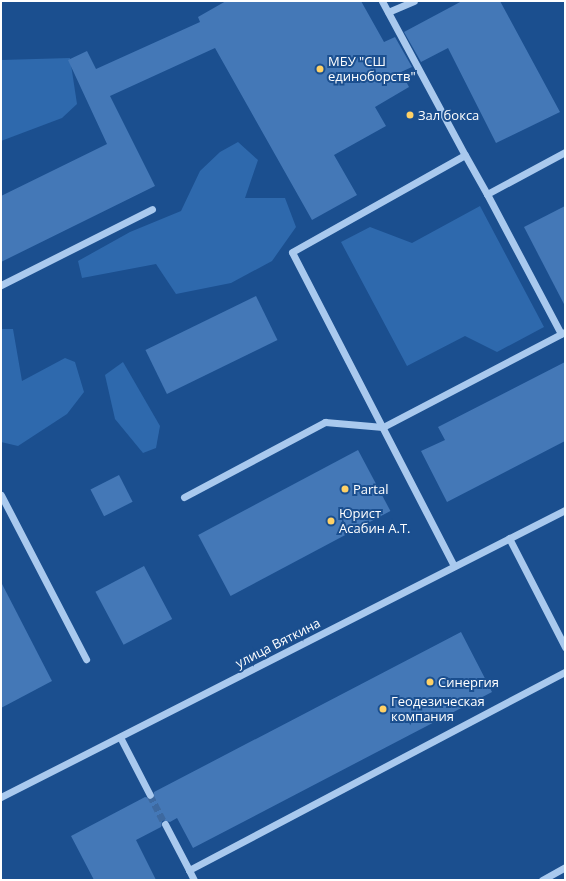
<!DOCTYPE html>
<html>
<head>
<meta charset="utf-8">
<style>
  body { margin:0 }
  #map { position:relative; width:566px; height:881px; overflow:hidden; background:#1b4f8f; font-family:"Open Sans",sans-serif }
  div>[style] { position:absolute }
  .green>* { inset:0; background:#2e69ad }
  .building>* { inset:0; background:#4478b7; transform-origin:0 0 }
  .minor-tunnel>* { height:7px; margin-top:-3.5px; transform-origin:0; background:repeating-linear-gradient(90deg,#3d69a0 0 7px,transparent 0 10.5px) }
  .minor>* { height:7px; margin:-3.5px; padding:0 3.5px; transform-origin:3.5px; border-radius:3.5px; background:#a9c9ee }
  .dots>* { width:11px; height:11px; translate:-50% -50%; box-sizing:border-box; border:2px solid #1b4f8f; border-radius:50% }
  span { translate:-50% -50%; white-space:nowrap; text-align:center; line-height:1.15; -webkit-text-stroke:4px #1b4f8f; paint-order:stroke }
  .poi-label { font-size:13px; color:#fff }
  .left { translate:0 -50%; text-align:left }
  .street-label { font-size:13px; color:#fff }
  .frame { position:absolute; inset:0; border:2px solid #fff; pointer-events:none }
</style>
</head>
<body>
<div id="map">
  <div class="green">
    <div style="clip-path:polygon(70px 58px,77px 104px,62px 118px,1px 141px,1px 60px)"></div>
    <div style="clip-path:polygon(238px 142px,258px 160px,245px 198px,285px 198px,296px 227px,272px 261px,231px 283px,176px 294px,156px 264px,82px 278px,78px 261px,130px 232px,181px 211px,200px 171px,220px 152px)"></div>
    <div style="clip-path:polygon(480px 206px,544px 327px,497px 352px,465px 336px,407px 366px,341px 242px,370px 227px,412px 243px)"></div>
    <div style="clip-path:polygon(1px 329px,13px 329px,22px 381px,65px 358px,75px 362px,84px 392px,67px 414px,18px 446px,1px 442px)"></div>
    <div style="clip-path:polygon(123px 362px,160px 426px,156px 448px,143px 453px,115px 419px,105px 375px)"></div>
  </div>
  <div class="building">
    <div style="clip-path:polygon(226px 1px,361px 1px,384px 42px,395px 37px,412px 67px,401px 72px,409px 87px,375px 107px,386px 126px,334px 155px,357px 195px,312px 220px,215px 48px,110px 96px,155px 186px,1px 262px,1px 196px,107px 144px,68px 60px,87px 51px,96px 69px,200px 22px,198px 17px)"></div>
    <div style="clip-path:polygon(462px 1px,500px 1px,560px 112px,496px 143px,448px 48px,421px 62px,404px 32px)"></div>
    <div style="clip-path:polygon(565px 206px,565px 306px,524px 227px)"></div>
    <div style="left:256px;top:296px;width:49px;height:123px;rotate:64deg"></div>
    <div style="clip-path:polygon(565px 362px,565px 441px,447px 502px,421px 451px,445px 440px,438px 427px)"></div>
    <div style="left:358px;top:450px;width:69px;height:181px;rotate:62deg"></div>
    <div style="left:119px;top:475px;width:30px;height:32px;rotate:63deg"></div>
    <div style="left:144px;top:566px;width:60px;height:55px;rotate:62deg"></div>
    <div style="clip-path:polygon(1px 582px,52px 681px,1px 708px)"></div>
    <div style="clip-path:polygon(461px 632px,492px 692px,193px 848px,177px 818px,170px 822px,162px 820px,161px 827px,136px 840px,156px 880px,94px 880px,71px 836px,145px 797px,153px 799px,154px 792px)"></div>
  </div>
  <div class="minor-tunnel">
    <div style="left:150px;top:795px;width:33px;rotate:63deg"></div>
  </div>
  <div class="minor">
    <div style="left:382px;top:1px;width:175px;rotate:61.7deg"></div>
    <div style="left:388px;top:12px;width:28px;rotate:-23deg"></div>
    <div style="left:487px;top:194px;width:158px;rotate:62.1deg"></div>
    <div style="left:1px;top:285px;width:169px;rotate:-26.7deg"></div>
    <div style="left:1px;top:495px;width:185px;rotate:62.6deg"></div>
    <div style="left:184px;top:497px;width:160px;rotate:-28deg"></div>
    <div style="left:325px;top:422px;width:58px;rotate:4.9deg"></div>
    <div style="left:383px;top:427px;width:205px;rotate:-27.6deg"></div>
    <div style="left:509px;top:538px;width:123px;rotate:62.8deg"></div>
    <div style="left:454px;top:566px;width:353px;rotate:-117.3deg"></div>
    <div style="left:292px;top:252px;width:198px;rotate:-29.3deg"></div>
    <div style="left:465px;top:155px;width:45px;rotate:60.6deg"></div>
    <div style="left:487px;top:194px;width:89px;rotate:-28.3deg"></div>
    <div style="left:120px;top:737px;width:65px;rotate:62.7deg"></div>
    <div style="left:1px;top:797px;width:633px;rotate:-26.97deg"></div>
    <div style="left:165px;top:824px;width:52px;rotate:62.4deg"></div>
    <div style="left:194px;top:880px;width:11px;rotate:-117deg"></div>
    <div style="left:189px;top:870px;width:425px;rotate:-27.8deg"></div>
    <div style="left:542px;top:880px;width:26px;rotate:-29deg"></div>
  </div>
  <div class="dots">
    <div style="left:320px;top:69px;background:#ffd166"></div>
    <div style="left:410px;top:115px;background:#ffd166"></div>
    <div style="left:345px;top:489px;background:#ffd166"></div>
    <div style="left:331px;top:521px;background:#ffd166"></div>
    <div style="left:430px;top:682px;background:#ffd166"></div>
    <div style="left:383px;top:709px;background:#ffd166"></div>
  </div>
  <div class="poi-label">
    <span class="left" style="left:328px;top:69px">МБУ "СШ<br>единоборств"</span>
    <span class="left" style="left:418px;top:115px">Зал бокса</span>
    <span class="left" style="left:353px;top:489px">Partal</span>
    <span class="left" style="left:339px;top:521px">Юрист<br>Асабин А.Т.</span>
    <span class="left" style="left:438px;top:682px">Синергия</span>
    <span class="left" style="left:391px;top:709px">Геодезическая<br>компания</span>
  </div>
  <div class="street-label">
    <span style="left:278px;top:643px;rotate:-27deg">улица Вяткина</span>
  </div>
  <div class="frame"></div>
</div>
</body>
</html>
